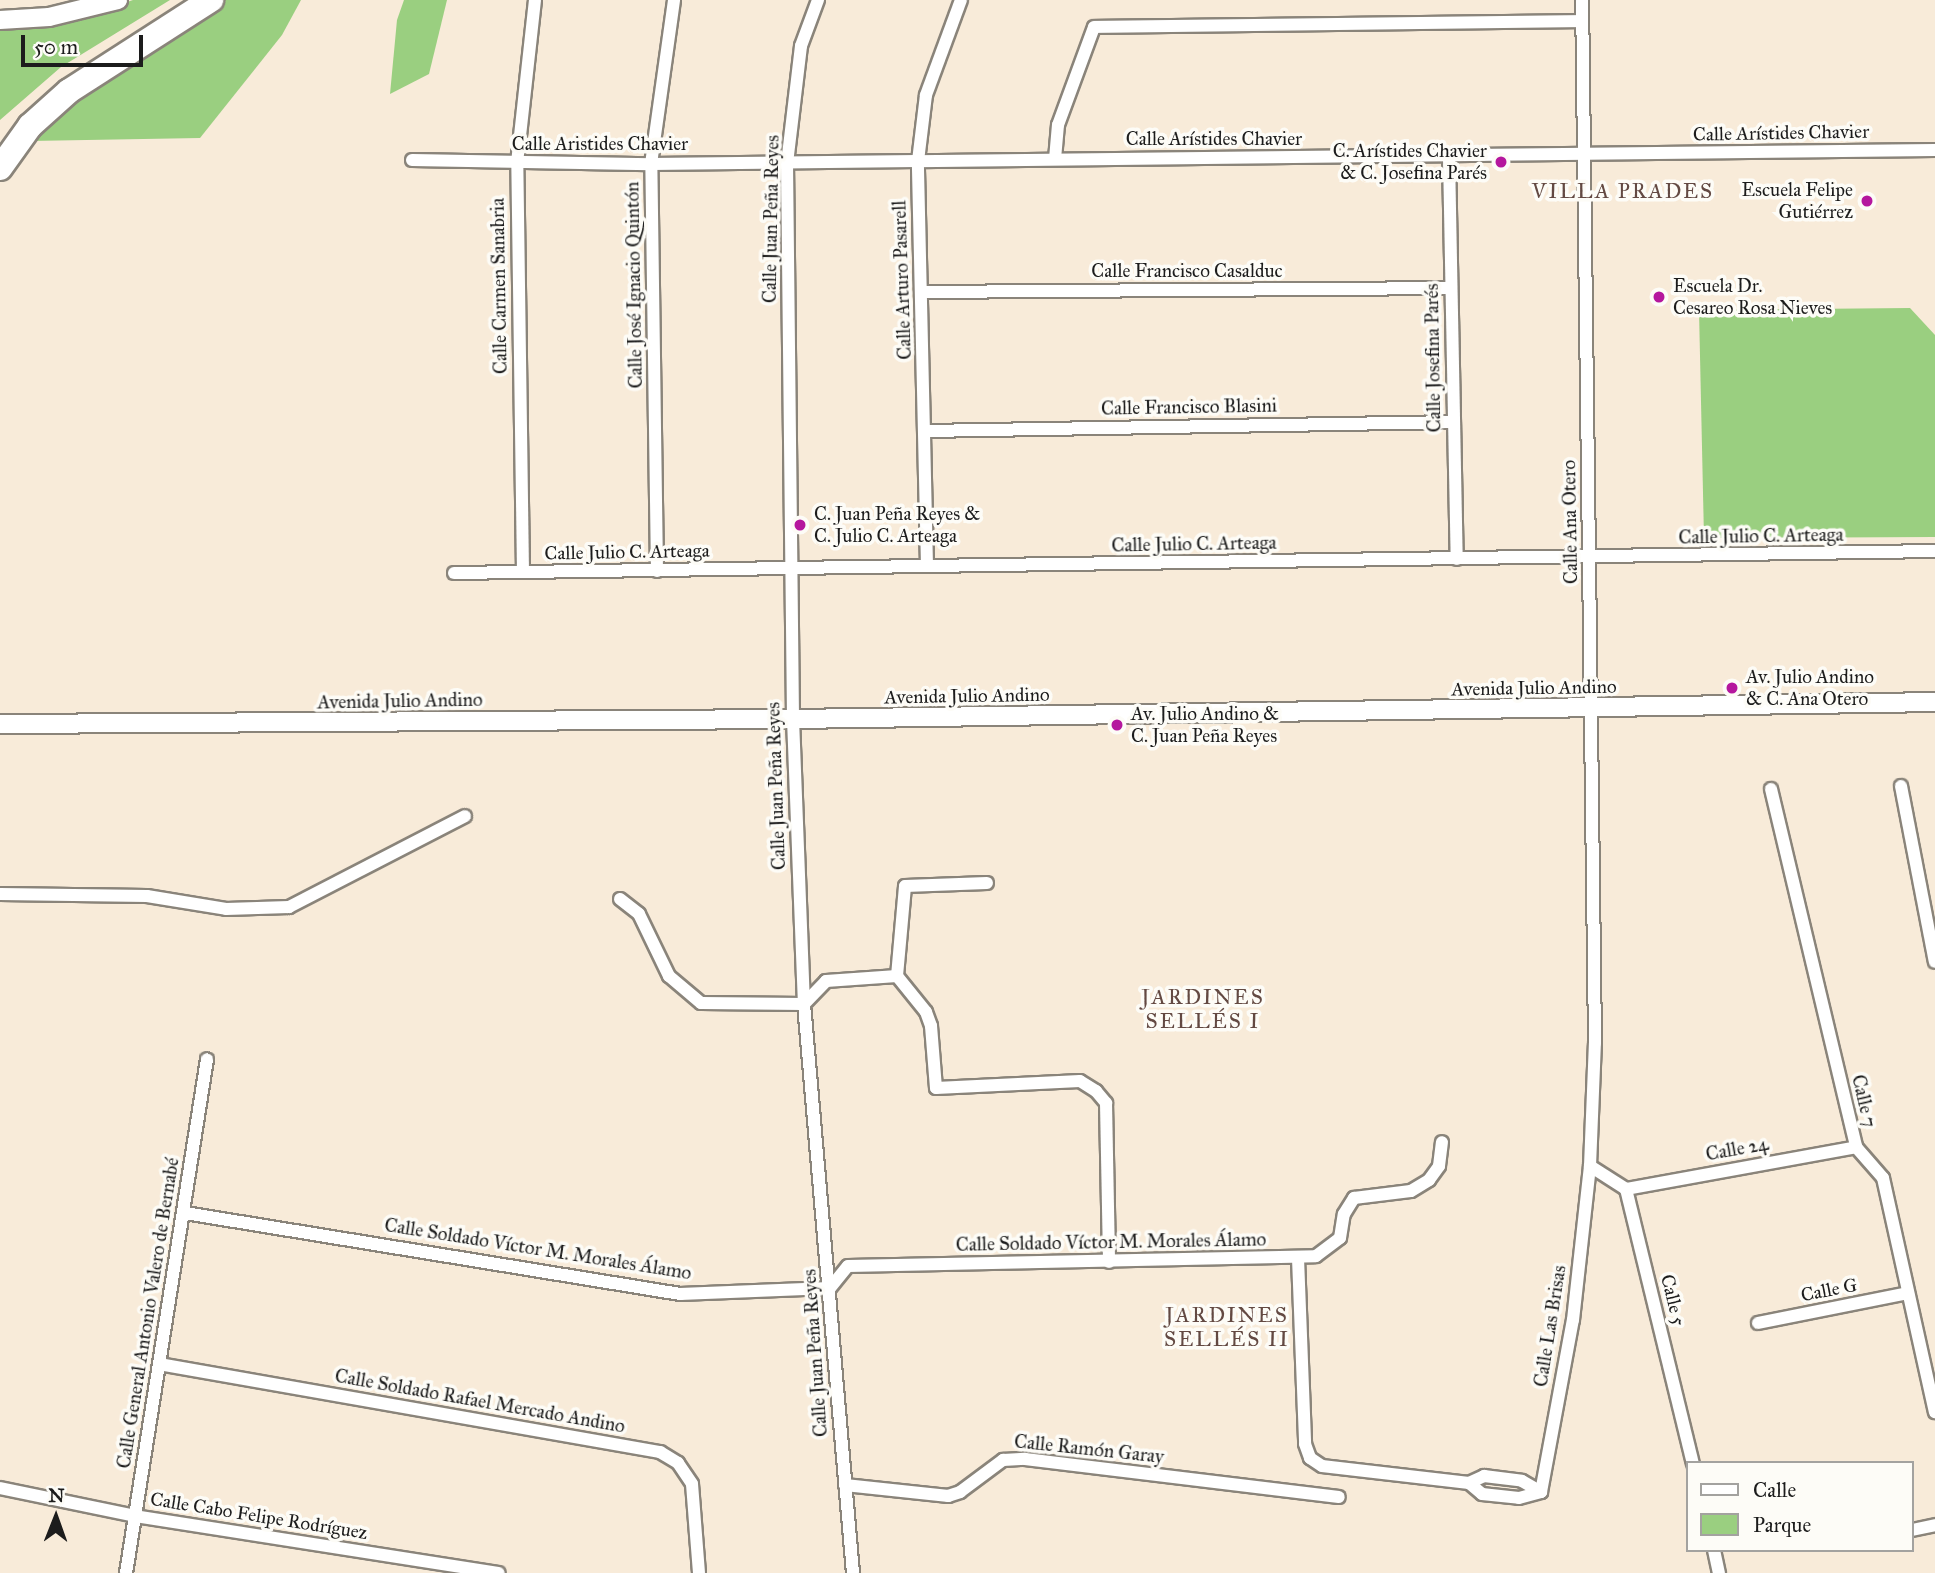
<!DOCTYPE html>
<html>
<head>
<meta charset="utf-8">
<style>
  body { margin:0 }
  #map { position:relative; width:1935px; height:1573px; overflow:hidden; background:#f8ebd9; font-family:"IM FELL Great Primer",serif }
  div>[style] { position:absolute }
  .green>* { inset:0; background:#9acf80 }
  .roads { filter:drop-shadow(2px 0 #8a847a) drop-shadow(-2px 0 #8a847a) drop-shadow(0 2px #8a847a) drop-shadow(0 -2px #8a847a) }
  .street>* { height:12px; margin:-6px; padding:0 6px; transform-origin:6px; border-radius:6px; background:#fff }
  .secondary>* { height:18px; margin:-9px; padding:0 9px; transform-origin:9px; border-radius:9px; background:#fff }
  .highway>* { height:24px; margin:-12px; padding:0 12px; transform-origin:12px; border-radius:12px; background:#fff }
  .dots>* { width:19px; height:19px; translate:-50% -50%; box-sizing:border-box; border:4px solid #fdfcf7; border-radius:50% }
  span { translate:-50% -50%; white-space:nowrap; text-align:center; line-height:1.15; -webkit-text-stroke:7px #fdfcf7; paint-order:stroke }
  .street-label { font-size:19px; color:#1c1c1c }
  .poi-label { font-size:19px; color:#1c1c1c }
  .right { translate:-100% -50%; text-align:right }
  .left { translate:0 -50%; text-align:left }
  .neighbourhood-label { font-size:21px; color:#634942; letter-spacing:2px }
  .legend { position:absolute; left:1686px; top:1461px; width:228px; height:91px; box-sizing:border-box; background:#fdfcf7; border:2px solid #a3a29f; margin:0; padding:9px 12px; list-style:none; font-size:21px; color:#1c1c1c }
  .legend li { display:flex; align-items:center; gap:14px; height:35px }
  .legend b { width:35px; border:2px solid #a3a29f }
  .north { position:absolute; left:21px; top:1482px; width:70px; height:70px; -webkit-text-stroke:5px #fdfcf7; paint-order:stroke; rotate:1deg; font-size:19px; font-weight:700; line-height:28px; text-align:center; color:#1c1c1c }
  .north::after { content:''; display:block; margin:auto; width:24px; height:32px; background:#1c1c1c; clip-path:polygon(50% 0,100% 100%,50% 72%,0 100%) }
  .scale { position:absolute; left:21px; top:35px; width:122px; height:32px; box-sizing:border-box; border:4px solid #1c1c1c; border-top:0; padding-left:9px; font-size:21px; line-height:24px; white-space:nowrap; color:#1c1c1c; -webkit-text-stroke:5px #fdfcf7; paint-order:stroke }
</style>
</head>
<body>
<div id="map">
  <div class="green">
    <div style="clip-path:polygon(133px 0,170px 0,61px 67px,0 120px,0 25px,94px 13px)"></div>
    <div style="clip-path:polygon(223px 0,301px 0,282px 35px,200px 138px,30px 141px,63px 107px)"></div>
    <div style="clip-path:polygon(404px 0,447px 0,429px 74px,390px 94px,397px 20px)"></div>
    <div style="clip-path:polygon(1910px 308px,1935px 335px,1935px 537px,1704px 538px,1699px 310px)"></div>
  </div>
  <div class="roads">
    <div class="street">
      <div style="left:818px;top:0;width:49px;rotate:110.3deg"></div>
      <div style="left:801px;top:46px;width:118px;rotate:96.8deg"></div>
      <div style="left:787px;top:163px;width:556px;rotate:89.38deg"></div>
      <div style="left:793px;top:719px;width:285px;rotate:87.8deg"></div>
      <div style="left:804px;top:1004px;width:571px;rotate:85.08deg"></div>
      <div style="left:1449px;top:157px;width:402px;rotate:88.9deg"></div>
      <div style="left:1055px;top:159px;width:34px;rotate:-85deg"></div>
      <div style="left:1058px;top:125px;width:104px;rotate:-69.8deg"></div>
      <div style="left:1094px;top:27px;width:487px;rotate:-0.7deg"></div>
      <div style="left:412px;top:160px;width:239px;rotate:1deg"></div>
      <div style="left:651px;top:164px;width:1284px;rotate:-0.62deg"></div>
      <div style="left:922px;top:292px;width:529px;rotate:-0.43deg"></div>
      <div style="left:925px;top:431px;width:529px;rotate:-0.97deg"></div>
      <div style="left:927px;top:566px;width:405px;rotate:-91.3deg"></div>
      <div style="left:918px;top:161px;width:66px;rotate:-83.1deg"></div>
      <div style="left:926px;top:95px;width:101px;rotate:-69.8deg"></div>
      <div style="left:657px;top:571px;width:407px;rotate:-90.8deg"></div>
      <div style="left:651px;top:164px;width:166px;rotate:-82deg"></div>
      <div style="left:523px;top:572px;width:409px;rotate:-90.8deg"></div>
      <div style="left:517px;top:163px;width:164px;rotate:-83.7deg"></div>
      <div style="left:454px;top:573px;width:1481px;rotate:-0.85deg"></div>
      <div style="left:1901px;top:786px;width:179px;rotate:79.1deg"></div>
      <div style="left:1771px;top:789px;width:368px;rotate:76.6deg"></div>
      <div style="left:1856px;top:1147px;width:41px;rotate:48.9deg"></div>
      <div style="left:1883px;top:1178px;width:240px;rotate:77.5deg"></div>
      <div style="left:0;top:894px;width:147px;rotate:0.8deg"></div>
      <div style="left:147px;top:896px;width:80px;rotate:9.3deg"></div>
      <div style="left:226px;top:909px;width:63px;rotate:-1.8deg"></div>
      <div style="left:289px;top:907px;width:198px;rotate:-27.3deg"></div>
      <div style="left:620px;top:899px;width:24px;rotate:38deg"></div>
      <div style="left:639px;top:914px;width:69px;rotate:64.2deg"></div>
      <div style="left:669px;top:976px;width:42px;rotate:40.2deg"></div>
      <div style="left:701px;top:1003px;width:103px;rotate:0.6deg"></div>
      <div style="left:804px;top:1004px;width:32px;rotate:-46deg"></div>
      <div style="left:826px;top:981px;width:71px;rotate:-4deg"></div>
      <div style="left:897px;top:976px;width:46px;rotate:51.1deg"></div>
      <div style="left:926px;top:1012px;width:15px;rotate:70deg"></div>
      <div style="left:931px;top:1026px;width:62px;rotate:85.4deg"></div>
      <div style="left:936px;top:1088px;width:144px;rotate:-2.8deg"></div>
      <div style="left:1080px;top:1081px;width:19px;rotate:32deg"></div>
      <div style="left:1096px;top:1091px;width:16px;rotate:50deg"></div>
      <div style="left:1106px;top:1103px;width:159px;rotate:88.9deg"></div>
      <div style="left:897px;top:976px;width:90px;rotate:-84.9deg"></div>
      <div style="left:905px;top:886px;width:82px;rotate:-2.1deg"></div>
      <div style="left:1590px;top:1166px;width:43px;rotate:32.6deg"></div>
      <div style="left:1626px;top:1189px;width:282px;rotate:76.3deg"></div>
      <div style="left:1626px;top:1189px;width:234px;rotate:-10.3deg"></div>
      <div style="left:185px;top:1213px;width:502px;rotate:9.29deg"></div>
      <div style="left:680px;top:1294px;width:150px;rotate:-2.3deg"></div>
      <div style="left:830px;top:1288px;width:28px;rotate:-51deg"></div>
      <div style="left:848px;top:1266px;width:468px;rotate:-1.2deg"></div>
      <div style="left:1316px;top:1256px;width:30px;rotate:-37deg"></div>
      <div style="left:1340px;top:1238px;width:24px;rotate:-81deg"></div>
      <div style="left:1344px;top:1214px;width:19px;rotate:-58deg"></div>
      <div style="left:1354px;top:1198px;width:57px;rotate:-7deg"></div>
      <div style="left:1411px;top:1191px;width:21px;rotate:-31deg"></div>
      <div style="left:1429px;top:1180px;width:17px;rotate:-54deg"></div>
      <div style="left:1439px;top:1166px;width:24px;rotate:-83deg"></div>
      <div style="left:1298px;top:1258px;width:186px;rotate:87.8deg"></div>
      <div style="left:1305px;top:1444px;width:15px;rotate:70deg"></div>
      <div style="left:1310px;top:1458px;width:14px;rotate:34deg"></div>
      <div style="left:1322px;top:1466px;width:148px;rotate:6.6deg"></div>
      <div style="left:1469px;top:1483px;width:17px;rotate:40deg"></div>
      <div style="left:1482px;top:1494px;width:37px;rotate:6deg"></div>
      <div style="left:1519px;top:1498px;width:23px;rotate:-15deg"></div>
      <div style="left:1758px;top:1323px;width:153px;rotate:-11.3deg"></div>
      <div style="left:159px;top:1364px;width:509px;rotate:9.96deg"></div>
      <div style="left:660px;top:1452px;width:21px;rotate:31deg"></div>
      <div style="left:678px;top:1463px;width:25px;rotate:56deg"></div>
      <div style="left:692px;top:1484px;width:89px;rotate:85.5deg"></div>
      <div style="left:1469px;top:1483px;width:17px;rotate:-25deg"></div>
      <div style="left:1484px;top:1476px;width:38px;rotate:7deg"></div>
      <div style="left:1522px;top:1481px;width:22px;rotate:30deg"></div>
      <div style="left:845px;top:1485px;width:104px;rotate:6.1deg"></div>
      <div style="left:948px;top:1496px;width:13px;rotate:-18deg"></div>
      <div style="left:960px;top:1492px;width:54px;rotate:-36.7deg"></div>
      <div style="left:1003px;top:1460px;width:22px;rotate:-3deg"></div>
      <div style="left:1025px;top:1459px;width:316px;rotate:6.9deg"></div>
      <div style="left:0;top:1488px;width:138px;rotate:11.7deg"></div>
      <div style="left:135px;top:1516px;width:368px;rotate:8.9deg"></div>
      <div style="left:1541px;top:1492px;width:175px;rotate:-79.5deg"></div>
      <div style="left:1573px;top:1320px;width:155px;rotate:-83.7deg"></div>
      <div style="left:1590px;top:1166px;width:123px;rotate:-87.7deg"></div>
      <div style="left:1595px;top:1043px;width:1043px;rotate:-90.71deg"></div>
      <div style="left:1912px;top:1530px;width:24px;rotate:-12deg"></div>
      <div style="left:1714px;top:1550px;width:24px;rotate:78deg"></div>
      <div style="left:126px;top:1573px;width:520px;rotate:-81.04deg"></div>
    </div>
    <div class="secondary">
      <div style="left:0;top:20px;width:49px;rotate:-3.5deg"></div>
      <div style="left:49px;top:17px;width:71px;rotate:-13.8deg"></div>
      <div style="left:0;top:724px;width:793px;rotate:-0.36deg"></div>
      <div style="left:793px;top:719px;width:1142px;rotate:-0.85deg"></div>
    </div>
    <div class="highway">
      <div style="left:0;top:168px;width:52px;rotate:-54.5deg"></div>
      <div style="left:30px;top:126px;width:52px;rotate:-41.9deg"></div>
      <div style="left:69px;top:91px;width:169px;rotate:-32.7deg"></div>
    </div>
  </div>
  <div class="dots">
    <div style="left:1501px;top:162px;background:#b5179e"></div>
    <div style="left:1867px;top:201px;background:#b5179e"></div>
    <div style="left:1659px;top:297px;background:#b5179e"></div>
    <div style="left:800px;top:525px;background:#b5179e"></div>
    <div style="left:1732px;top:688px;background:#b5179e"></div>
    <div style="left:1117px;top:725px;background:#b5179e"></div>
  </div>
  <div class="street-label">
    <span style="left:1781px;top:133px;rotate:-1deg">Calle Arístides Chavier</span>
    <span style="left:1214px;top:139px">Calle Arístides Chavier</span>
    <span style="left:600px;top:144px">Calle Aristides Chavier</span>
    <span style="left:771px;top:219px;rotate:-89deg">Calle Juan Peña Reyes</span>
    <span style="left:1187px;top:271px">Calle Francisco Casalduc</span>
    <span style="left:902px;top:280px;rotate:-92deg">Calle Arturo Pasarell</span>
    <span style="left:634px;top:285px;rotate:-91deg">Calle José Ignacio Quintón</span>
    <span style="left:499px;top:286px;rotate:-91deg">Calle Carmen Sanabria</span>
    <span style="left:1433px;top:358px;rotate:-91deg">Calle Josefina Parés</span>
    <span style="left:1189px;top:407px;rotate:-1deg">Calle Francisco Blasini</span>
    <span style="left:1570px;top:522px;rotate:-91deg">Calle Ana Otero</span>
    <span style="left:1761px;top:536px;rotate:-1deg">Calle Julio C. Arteaga</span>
    <span style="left:1194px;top:544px;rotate:-1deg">Calle Julio C. Arteaga</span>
    <span style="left:627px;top:552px;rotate:-1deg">Calle Julio C. Arteaga</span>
    <span style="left:1534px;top:688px;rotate:-1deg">Avenida Julio Andino</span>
    <span style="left:967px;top:696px;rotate:-1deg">Avenida Julio Andino</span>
    <span style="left:400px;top:701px;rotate:-1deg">Avenida Julio Andino</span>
    <span style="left:776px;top:786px;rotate:-92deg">Calle Juan Peña Reyes</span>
    <span style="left:1864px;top:1101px;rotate:77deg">Calle 7</span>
    <span style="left:1737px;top:1149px;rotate:-10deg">Calle 24</span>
    <span style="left:1111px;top:1242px;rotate:-1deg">Calle Soldado Víctor M. Morales Álamo</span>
    <span style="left:538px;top:1249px;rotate:9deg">Calle Soldado Víctor M. Morales Álamo</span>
    <span style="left:1829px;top:1290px;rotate:-11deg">Calle G</span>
    <span style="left:1673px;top:1300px;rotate:76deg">Calle 5</span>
    <span style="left:148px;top:1313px;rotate:-81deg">Calle General Antonio Valero de Bernabé</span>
    <span style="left:1550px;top:1326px;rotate:-81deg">Calle Las Brisas</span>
    <span style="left:815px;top:1353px;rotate:-94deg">Calle Juan Peña Reyes</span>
    <span style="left:480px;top:1401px;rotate:10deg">Calle Soldado Rafael Mercado Andino</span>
    <span style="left:1089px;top:1449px;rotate:6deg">Calle Ramón Garay</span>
    <span style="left:259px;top:1516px;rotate:9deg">Calle Cabo Felipe Rodríguez</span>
  </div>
  <div class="poi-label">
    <span class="right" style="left:1487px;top:162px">C. Arístides Chavier<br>&amp; C. Josefina Parés</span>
    <span class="right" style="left:1853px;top:201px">Escuela Felipe<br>Gutiérrez</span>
    <span class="left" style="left:1673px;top:297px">Escuela Dr.<br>Cesareo Rosa Nieves</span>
    <span class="left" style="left:814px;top:525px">C. Juan Peña Reyes &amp;<br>C. Julio C. Arteaga</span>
    <span class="left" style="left:1746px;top:688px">Av. Julio Andino<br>&amp; C. Ana Otero</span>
    <span class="left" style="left:1131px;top:725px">Av. Julio Andino &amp;<br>C. Juan Peña Reyes</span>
  </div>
  <div class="neighbourhood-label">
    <span style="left:1623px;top:191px">VILLA PRADES</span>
    <span style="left:1203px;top:1009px">JARDINES<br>SELLÉS I</span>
    <span style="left:1227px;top:1327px">JARDINES<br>SELLÉS II</span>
  </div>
  <ul class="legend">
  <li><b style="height:9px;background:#fff"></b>Calle</li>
  <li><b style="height:19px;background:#9acf80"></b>Parque</li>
  </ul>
  <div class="north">N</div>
  <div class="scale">50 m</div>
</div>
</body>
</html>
